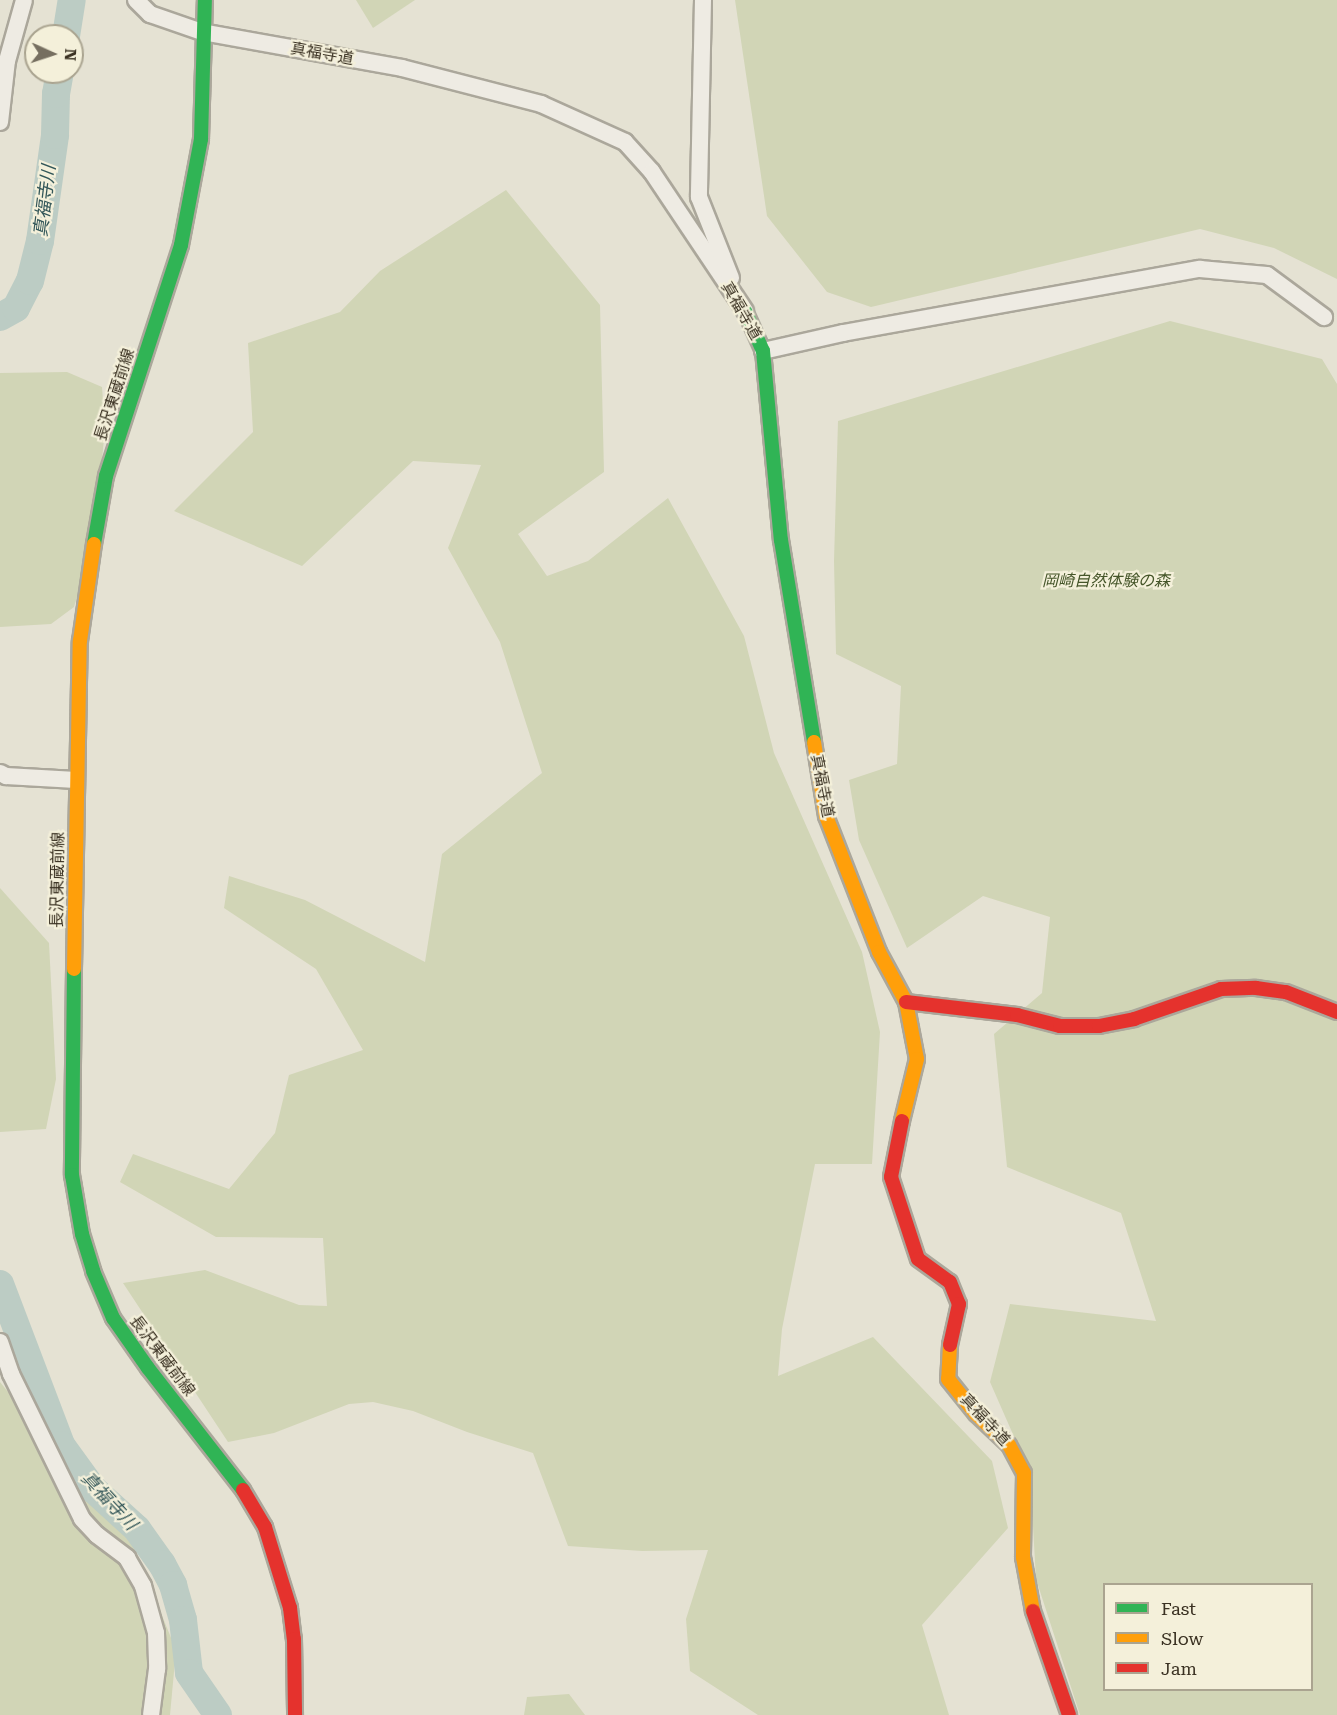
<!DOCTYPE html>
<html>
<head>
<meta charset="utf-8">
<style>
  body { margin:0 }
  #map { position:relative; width:1337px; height:1715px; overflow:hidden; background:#e5e2d3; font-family:"Roboto Serif","Noto Sans JP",serif }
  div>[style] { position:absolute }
  .green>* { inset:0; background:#d1d5b6 }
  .river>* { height:28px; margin:-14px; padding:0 14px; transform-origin:14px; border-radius:14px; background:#bcccc4 }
  .roads { filter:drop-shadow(2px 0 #aba79b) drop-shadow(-2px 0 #aba79b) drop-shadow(0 2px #aba79b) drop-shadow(0 -2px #aba79b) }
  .street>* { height:16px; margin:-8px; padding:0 8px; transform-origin:8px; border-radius:8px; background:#eeebe3 }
  .fast>* { height:14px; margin:-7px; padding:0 7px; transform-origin:7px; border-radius:7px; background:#30b455 }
  .slow>* { height:14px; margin:-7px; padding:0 7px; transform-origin:7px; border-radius:7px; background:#ff9f0a }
  .jam>* { height:14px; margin:-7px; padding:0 7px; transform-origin:7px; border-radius:7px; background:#e5322d }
  span { translate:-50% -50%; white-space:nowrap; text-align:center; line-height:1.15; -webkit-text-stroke:4.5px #f4f0da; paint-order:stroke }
  .street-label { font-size:16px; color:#3a3122 }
  .park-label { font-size:16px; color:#46562a; font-style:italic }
  .water-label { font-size:18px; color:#335759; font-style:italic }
  .legend { position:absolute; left:1103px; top:1583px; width:210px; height:108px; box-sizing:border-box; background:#f4f0da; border:2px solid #aaa490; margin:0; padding:8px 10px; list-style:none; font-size:18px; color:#3a3122 }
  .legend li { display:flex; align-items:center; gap:12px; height:30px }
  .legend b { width:30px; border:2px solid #aaa490 }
  .north { position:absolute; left:24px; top:24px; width:60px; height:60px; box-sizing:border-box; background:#f4f0da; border:2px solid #aaa490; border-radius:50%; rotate:93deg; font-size:16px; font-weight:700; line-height:24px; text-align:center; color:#3a3122 }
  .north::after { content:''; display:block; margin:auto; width:21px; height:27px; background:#766f60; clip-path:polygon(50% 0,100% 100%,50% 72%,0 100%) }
</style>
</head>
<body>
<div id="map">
  <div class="green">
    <div style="clip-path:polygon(356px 0,415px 0,373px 28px)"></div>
    <div style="clip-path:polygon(735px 0,1337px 0,1337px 279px,1274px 248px,1200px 229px,871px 307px,827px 292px,767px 216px)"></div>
    <div style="clip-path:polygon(506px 190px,600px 305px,604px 472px,518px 534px,547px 576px,588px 561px,668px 498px,744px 636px,774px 753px,862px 952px,880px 1032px,872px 1164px,815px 1164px,782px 1329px,778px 1376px,873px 1337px,992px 1461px,1008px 1528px,922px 1625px,949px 1715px,758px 1715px,690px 1671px,686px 1619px,708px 1550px,642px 1551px,568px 1546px,533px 1453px,467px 1432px,413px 1411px,373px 1402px,349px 1404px,274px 1433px,228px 1442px,123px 1283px,205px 1270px,299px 1305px,327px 1306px,323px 1238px,216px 1237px,120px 1182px,133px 1154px,229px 1189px,275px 1133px,289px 1075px,363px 1050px,316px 969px,224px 908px,229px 876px,305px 900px,425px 962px,442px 854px,542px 773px,500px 642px,448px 548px,481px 465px,413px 461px,302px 566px,174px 511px,253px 432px,248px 343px,340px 312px,380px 271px)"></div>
    <div style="clip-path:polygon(evenodd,1170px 321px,1322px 359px,1337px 384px,1337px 1715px,1080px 1715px,1036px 1579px,1030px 1473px,990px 1382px,1010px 1304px,1156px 1321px,1121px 1213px,1007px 1167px,994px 1034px,1042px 993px,1050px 917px,983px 896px,907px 948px,859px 840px,849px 780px,897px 764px,901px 686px,836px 654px,834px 561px,838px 421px,1170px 321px,1104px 1584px,1312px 1584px,1312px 1690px,1104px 1690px,1104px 1584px)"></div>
    <div style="clip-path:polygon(67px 372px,102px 387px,105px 429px,94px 540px,74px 607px,51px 624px,0 627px,0 373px)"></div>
    <div style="clip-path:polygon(0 888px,49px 943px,56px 1079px,46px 1129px,0 1132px)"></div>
    <div style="clip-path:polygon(0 1382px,134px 1547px,176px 1650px,170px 1715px,0 1715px)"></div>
    <div style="clip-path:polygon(569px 1694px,585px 1715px,524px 1715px,527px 1697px)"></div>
  </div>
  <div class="river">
    <div style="left:66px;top:36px;width:36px;rotate:-81deg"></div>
    <div style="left:0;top:317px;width:18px;rotate:-29deg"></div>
    <div style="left:16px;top:308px;width:30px;rotate:-63deg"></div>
    <div style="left:30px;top:281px;width:41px;rotate:-76deg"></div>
    <div style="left:40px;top:241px;width:107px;rotate:-81.9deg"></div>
    <div style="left:55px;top:135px;width:41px;rotate:-88.6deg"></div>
    <div style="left:56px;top:94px;width:22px;rotate:-80deg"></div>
    <div style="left:0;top:1284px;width:172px;rotate:69.2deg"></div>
    <div style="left:61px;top:1445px;width:54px;rotate:54deg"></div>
    <div style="left:93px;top:1489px;width:59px;rotate:42.3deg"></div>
    <div style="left:137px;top:1529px;width:43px;rotate:54.5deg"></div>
    <div style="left:162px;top:1564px;width:24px;rotate:62deg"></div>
    <div style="left:173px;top:1585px;width:36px;rotate:74deg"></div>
    <div style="left:183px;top:1620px;width:53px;rotate:83.5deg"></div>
    <div style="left:189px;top:1673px;width:51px;rotate:55.4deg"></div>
  </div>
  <div class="roads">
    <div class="street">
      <div style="left:136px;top:0;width:20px;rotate:45deg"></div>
      <div style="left:150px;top:14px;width:55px;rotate:19.1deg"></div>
      <div style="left:202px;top:32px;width:203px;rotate:10.2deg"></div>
      <div style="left:402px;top:68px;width:144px;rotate:14.5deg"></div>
      <div style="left:541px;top:104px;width:92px;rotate:24.3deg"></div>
      <div style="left:625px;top:142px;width:40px;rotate:48deg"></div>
      <div style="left:652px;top:172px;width:167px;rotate:56.2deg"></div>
      <div style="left:703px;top:0;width:197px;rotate:91.2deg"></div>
      <div style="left:699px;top:197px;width:87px;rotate:68.4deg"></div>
      <div style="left:0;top:122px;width:61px;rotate:-83.5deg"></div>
      <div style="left:7px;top:61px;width:63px;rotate:-74.4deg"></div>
      <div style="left:763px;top:351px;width:82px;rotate:-12.7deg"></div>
      <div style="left:843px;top:333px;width:363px;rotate:-10.2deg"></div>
      <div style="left:1200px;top:269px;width:67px;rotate:5.1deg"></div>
      <div style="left:1267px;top:275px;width:71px;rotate:36.4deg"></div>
      <div style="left:0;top:773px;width:7px;rotate:27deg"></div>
      <div style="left:6px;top:776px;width:70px;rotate:3.3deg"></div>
      <div style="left:0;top:1342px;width:34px;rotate:71deg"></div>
      <div style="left:11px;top:1374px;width:161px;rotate:63.9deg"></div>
      <div style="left:82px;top:1519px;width:22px;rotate:47deg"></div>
      <div style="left:97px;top:1535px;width:38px;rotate:37deg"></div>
      <div style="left:127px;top:1558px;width:32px;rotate:60deg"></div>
      <div style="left:143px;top:1586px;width:49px;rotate:74.5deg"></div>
      <div style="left:156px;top:1633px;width:36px;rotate:88deg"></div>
      <div style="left:157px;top:1669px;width:46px;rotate:97.4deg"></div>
    </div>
    <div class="fast">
      <div style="left:745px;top:311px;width:44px;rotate:65.8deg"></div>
      <div style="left:763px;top:351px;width:190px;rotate:84.6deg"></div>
      <div style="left:781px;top:540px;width:205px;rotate:80.7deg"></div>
      <div style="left:94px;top:544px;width:69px;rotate:-80deg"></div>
      <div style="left:106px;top:476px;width:243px;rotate:-72deg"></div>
      <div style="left:181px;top:245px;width:108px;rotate:-79.3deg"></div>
      <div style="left:201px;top:139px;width:139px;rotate:-88.4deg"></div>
      <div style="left:74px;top:969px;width:206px;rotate:90.6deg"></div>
      <div style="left:72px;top:1175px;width:60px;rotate:80.4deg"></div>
      <div style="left:82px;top:1234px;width:39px;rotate:73deg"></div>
      <div style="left:93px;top:1271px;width:51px;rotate:66.9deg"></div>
      <div style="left:113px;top:1318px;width:61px;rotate:55deg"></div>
      <div style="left:148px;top:1368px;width:155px;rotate:52.1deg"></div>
    </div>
    <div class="slow">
      <div style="left:814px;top:742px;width:75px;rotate:80.8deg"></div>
      <div style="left:826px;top:816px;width:146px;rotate:68.7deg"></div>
      <div style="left:879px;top:952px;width:57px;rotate:61.6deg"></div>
      <div style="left:906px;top:1002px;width:58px;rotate:79.1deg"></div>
      <div style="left:917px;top:1059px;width:64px;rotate:103.6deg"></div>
      <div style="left:74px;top:969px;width:328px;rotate:-89deg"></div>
      <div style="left:80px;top:641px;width:98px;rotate:-81.8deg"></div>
      <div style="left:950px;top:1345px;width:34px;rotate:93deg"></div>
      <div style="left:948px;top:1379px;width:45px;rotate:51.3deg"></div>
      <div style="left:976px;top:1414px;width:45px;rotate:43.2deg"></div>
      <div style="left:1009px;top:1445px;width:32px;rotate:62deg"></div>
      <div style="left:1024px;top:1473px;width:84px;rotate:90.7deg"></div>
      <div style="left:1023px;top:1557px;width:55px;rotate:79.5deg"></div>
    </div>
    <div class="jam">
      <div style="left:906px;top:1002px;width:112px;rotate:6.7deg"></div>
      <div style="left:1017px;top:1015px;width:44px;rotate:14.3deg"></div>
      <div style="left:1060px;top:1026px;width:39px"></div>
      <div style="left:1099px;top:1026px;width:36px;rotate:-11deg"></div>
      <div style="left:1134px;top:1019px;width:92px;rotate:-19deg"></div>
      <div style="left:1221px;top:989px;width:35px;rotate:-2deg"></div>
      <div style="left:1256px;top:988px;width:30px;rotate:8deg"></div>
      <div style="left:1286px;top:992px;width:55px;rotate:21.4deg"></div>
      <div style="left:902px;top:1121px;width:57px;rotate:101.1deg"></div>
      <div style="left:891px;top:1177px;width:86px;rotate:71.8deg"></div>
      <div style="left:918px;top:1259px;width:39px;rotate:36deg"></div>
      <div style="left:950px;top:1282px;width:24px;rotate:68deg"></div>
      <div style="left:959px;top:1304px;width:42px;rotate:102.4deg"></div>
      <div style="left:243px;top:1490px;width:43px;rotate:59.3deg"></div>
      <div style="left:265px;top:1527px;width:85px;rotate:72.8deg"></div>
      <div style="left:290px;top:1608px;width:31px;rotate:83deg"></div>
      <div style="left:294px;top:1639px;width:76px;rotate:89.2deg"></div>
      <div style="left:1033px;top:1611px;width:110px;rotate:70.9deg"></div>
    </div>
  </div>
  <div class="street-label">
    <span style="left:322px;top:54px;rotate:10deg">真福寺道</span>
    <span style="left:741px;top:311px;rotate:60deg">真福寺道</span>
    <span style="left:115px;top:395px;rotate:-72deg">長沢東蔵前線</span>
    <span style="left:822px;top:786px;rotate:79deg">真福寺道</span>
    <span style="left:58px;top:880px;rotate:-89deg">長沢東蔵前線</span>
    <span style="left:162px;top:1356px;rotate:53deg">長沢東蔵前線</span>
    <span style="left:985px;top:1420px;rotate:47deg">真福寺道</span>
  </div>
  <div class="park-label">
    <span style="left:1106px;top:581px">岡崎自然体験の森</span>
  </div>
  <div class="water-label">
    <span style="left:45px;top:201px;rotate:-83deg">真福寺川</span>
    <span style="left:109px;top:1501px;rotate:47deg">真福寺川</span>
  </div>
  <ul class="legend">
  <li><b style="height:8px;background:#30b455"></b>Fast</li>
  <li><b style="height:8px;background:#ff9f0a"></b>Slow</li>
  <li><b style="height:8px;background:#e5322d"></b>Jam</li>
  </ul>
  <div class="north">N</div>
</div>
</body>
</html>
